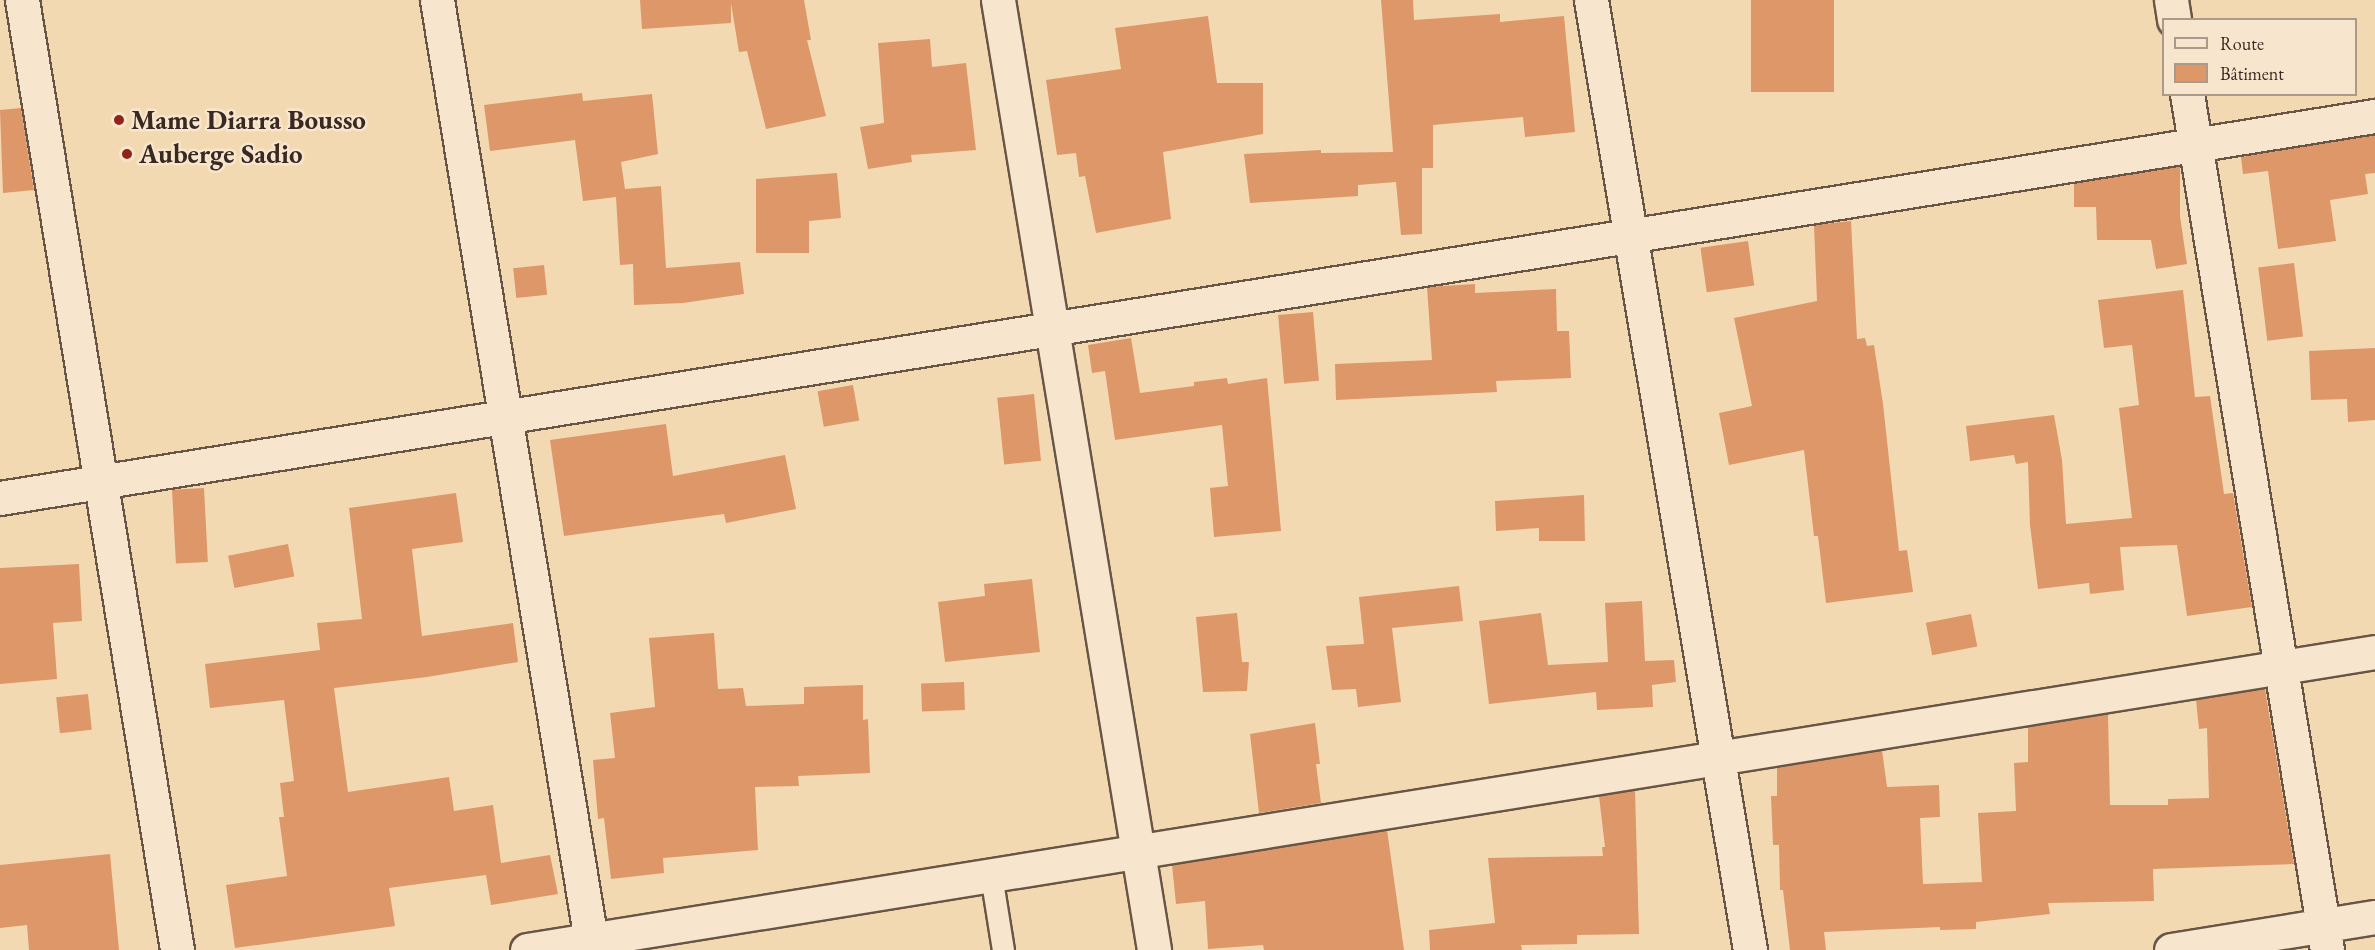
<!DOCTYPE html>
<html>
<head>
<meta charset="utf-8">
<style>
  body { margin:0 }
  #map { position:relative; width:2375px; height:950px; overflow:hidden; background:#f3d9b2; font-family:"EB Garamond",serif }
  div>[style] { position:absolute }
  .building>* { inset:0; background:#dd9769; transform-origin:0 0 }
  .roads { filter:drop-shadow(2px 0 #685546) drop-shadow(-2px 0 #685546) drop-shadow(0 2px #685546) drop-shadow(0 -2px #685546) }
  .lane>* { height:21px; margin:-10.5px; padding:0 10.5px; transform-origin:10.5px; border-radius:10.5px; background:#f7e6cd }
  .street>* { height:33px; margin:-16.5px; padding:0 16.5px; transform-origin:16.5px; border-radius:16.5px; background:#f7e6cd }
  .dots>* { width:16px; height:16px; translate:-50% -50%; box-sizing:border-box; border:3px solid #f7e6cd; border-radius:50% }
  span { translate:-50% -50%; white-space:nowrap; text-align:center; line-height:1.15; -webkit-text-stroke:5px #f7e6cd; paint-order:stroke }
  .poi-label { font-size:27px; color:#392922; font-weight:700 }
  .left { translate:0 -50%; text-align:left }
  .legend { position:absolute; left:2162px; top:18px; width:195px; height:78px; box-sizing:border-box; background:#f7e6cd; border:2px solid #ab9a89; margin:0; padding:8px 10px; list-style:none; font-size:18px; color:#392922 }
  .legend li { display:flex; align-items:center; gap:12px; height:30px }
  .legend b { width:30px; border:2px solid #ab9a89 }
</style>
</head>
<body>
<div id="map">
  <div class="building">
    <div style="clip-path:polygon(640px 0,804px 0,811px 40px,807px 40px,826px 116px,766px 129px,747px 51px,739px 52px,731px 3px,731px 23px,642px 29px)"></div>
    <div style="clip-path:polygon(1381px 0,1413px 0,1414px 20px,1500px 14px,1500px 22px,1564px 16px,1575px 132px,1525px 137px,1523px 117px,1433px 125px,1433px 168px,1422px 168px,1422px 234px,1401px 235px,1396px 182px,1358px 185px,1358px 196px,1250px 203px,1244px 154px,1321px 150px,1321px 153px,1393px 152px)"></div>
    <div style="left:1751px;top:0;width:83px;height:92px"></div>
    <div style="clip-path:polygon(1208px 16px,1217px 83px,1263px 83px,1263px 134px,1163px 152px,1171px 219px,1096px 233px,1085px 176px,1079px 177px,1076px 153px,1057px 155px,1046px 80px,1121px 69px,1115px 28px)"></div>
    <div style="clip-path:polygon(930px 39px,932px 67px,966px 63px,976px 150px,911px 155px,912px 162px,868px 169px,860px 127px,884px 123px,878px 43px)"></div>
    <div style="clip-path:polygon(582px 93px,583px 101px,652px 94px,658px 154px,621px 162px,625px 189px,661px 186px,666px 268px,740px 262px,744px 294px,683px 303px,634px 305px,633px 264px,620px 265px,616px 197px,583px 201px,575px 140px,490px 151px,484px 105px)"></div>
    <div style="clip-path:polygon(21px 108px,34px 190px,3px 193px,0 110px)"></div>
    <div style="clip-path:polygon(2375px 135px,2375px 173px,2365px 174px,2368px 194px,2330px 200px,2336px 241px,2278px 249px,2268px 171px,2243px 174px,2241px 157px)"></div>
    <div style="clip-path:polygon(2180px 166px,2180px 216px,2187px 264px,2156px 269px,2151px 240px,2097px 240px,2096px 207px,2074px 207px,2074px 183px)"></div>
    <div style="clip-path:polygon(837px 173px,841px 218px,809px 221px,809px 253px,756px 253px,756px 179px)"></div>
    <div style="clip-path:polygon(1851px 221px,1857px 339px,1865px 338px,1867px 346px,1874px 345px,1883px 404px,1899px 551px,1907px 550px,1913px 592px,1826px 603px,1818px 536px,1814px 536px,1804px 450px,1729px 465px,1719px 413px,1752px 406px,1734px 318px,1817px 301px,1814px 225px)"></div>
    <div style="left:1748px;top:241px;width:45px;height:48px;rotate:82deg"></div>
    <div style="left:2294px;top:263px;width:74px;height:36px;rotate:83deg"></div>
    <div style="left:544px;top:265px;width:30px;height:31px;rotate:84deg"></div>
    <div style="clip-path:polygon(1475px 284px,1475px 293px,1556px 289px,1557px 331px,1569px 331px,1571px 378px,1496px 381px,1497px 392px,1336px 400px,1335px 364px,1432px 360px,1427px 287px)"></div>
    <div style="clip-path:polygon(2183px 290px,2195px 397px,2210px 396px,2224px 494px,2233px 493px,2252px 607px,2187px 616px,2177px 545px,2120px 547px,2124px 590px,2090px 594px,2089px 583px,2038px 589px,2030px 525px,2028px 462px,2016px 464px,2014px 455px,1970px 461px,1966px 426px,2054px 415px,2062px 460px,2066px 524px,2132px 518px,2119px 408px,2139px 405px,2132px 345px,2104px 348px,2098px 300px)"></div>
    <div style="left:1313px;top:312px;width:69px;height:35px;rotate:85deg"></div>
    <div style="clip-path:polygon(1131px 338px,1140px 393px,1194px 386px,1194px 382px,1227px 378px,1228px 384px,1267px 378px,1281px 531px,1214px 537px,1210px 488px,1228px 486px,1222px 425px,1115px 440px,1105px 371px,1092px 373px,1088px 345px)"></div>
    <div style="clip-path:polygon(2375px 348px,2375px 420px,2348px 422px,2347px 399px,2311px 400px,2309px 351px)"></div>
    <div style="left:853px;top:385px;width:36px;height:36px;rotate:80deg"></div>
    <div style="left:1034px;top:394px;width:67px;height:37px;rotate:84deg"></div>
    <div style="clip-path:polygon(666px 424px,673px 476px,785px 455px,796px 509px,726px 523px,724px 514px,564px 536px,550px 440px)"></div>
    <div style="left:204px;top:488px;width:74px;height:32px;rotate:87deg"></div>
    <div style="clip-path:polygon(456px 493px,463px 542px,412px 549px,422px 636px,513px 623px,518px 662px,427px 677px,334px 688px,348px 792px,449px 777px,454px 811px,493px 805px,501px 863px,550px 855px,558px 894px,491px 905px,486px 875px,389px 888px,395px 926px,235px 948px,226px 885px,287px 876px,279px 817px,284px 817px,280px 783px,294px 781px,284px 700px,210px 708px,205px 664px,320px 650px,317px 623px,362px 619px,349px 508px)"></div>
    <div style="clip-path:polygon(1584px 495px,1585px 541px,1539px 541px,1539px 528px,1496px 531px,1495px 501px)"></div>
    <div style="left:288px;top:544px;width:33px;height:61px;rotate:79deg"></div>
    <div style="clip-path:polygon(79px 564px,82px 621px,53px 623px,57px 679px,0 684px,0 568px)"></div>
    <div style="clip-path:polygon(1032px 579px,1040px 652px,945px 662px,938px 602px,985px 596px,984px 584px)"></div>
    <div style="clip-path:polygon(1459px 586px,1463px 621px,1392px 628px,1401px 702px,1358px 707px,1356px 689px,1332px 690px,1326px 646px,1364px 644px,1359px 597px)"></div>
    <div style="clip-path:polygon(1642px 601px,1645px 661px,1674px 660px,1676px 682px,1652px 685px,1653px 707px,1597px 710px,1596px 692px,1489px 704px,1479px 621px,1541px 613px,1548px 665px,1608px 662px,1605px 603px)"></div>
    <div style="clip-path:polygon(1237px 613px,1242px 662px,1249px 662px,1247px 691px,1203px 692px,1196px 617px)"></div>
    <div style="left:1971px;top:614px;width:33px;height:46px;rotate:79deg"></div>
    <div style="clip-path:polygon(714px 633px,718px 689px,743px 688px,746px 706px,804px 704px,804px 687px,863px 685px,863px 720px,868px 719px,870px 773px,798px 776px,799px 786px,755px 787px,758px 850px,663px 858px,664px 873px,611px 879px,604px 818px,598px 819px,593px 760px,615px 758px,610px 713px,655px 707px,649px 638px)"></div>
    <div style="left:964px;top:682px;width:28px;height:43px;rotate:88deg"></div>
    <div style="clip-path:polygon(2265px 689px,2294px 864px,2153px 869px,2154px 901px,2048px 903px,2050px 914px,1976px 922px,1976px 929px,1940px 930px,1940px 927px,1824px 932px,1826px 950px,1790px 950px,1783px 890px,1780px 890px,1779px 845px,1773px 845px,1771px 796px,1777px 796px,1777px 768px,1882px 750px,1887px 787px,1939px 785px,1940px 817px,1920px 818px,1923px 884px,1982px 882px,1978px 813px,2016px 811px,2014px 763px,2028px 762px,2028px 727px,2108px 714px,2110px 805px,2168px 805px,2168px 799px,2209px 798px,2207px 728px,2199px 729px,2196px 700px)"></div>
    <div style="left:88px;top:694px;width:36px;height:32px;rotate:84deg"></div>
    <div style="clip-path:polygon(1315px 723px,1320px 764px,1316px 764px,1321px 803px,1259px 813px,1250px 734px)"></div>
    <div style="clip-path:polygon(1635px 790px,1639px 934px,1577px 935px,1577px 944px,1521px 945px,1522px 950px,1430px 950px,1429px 930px,1495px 923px,1488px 858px,1603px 856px,1602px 847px,1605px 847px,1599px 796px)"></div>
    <div style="clip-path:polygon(1387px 830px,1404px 950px,1264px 950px,1263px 945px,1208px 949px,1205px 901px,1176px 904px,1172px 865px)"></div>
    <div style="clip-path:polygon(110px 854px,119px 950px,29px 950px,27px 925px,0 928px,0 865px)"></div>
  </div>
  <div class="roads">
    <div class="lane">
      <div style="left:991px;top:875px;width:76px;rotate:80.9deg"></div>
    </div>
    <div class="street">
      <div style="left:22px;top:0;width:963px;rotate:80.73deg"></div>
      <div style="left:437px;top:0;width:953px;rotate:80.7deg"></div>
      <div style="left:998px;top:0;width:963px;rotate:80.67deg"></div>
      <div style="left:1591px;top:0;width:963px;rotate:80.5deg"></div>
      <div style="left:2171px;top:0;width:20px;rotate:81deg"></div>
      <div style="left:2187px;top:94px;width:867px;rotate:80.71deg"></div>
      <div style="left:0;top:498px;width:2406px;rotate:-9.14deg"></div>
      <div style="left:527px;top:950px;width:1872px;rotate:-9.16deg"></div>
      <div style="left:2171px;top:950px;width:207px;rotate:-9.2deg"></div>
    </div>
  </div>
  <div class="dots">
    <div style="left:119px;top:120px;background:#8f2418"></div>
    <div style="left:127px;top:154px;background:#8f2418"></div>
  </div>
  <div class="poi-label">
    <span class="left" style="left:131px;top:120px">Mame Diarra Bousso</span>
    <span class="left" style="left:139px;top:154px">Auberge Sadio</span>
  </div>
  <ul class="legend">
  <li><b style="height:8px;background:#f7e6cd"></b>Route</li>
  <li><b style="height:16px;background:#dd9769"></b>Bâtiment</li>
  </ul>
</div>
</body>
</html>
